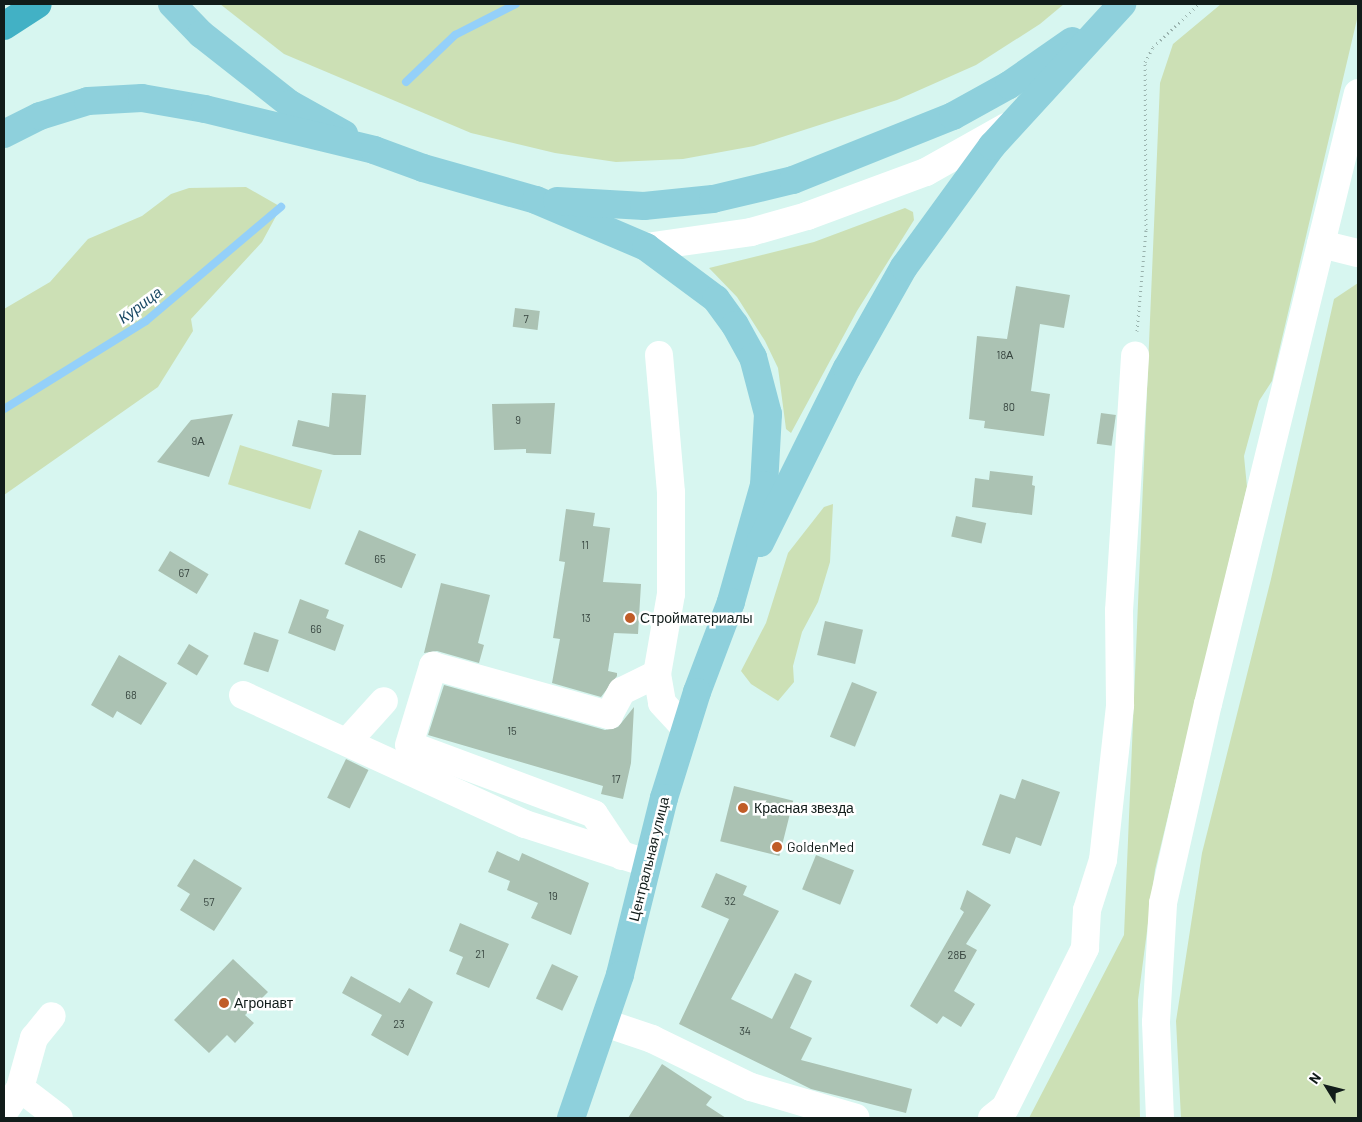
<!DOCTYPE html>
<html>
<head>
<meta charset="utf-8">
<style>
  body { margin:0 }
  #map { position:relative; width:1362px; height:1122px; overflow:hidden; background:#d7f6f0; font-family:Barlow,sans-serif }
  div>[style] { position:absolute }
  .green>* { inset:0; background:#cce0b5; transform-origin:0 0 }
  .stream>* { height:8px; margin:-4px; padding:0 4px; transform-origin:4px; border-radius:4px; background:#94d0f9 }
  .building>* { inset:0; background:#abc2b3; transform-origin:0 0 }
  .path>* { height:3px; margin-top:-1.5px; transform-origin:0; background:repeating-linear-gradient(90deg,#99b2ad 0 1px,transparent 0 5px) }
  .minor>* { height:28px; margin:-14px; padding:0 14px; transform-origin:14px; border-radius:14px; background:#fff }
  .major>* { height:28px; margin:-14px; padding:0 14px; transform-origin:14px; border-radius:14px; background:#8ed0dc }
  .highway>* { height:28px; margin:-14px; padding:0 14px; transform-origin:14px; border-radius:14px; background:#42b1c5 }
  .dots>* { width:14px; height:14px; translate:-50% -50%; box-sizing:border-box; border:2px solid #fff; border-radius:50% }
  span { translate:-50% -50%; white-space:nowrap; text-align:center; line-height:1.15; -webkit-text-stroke:5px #fff; paint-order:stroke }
  .number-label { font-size:11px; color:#384640 }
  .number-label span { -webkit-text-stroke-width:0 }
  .poi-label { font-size:14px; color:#111c1a }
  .left { translate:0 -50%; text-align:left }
  .street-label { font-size:14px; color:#111c1a }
  .water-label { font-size:15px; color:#1b4965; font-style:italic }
  .frame { position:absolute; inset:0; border:5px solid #111c1a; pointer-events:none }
  .north { position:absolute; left:1302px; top:1062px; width:50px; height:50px; -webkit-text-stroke:4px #fff; paint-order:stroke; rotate:306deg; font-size:14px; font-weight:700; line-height:20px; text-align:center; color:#111c1a }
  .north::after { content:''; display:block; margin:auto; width:18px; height:22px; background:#111c1a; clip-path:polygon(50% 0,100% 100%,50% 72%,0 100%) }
</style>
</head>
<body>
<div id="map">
  <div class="green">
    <div style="clip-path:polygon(220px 4px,1064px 4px,1040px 24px,976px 65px,897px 100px,754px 146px,683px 159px,616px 162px,555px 153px,471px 133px,284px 54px)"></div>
    <div style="clip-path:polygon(1221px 4px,1358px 4px,1358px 15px,1272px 381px,1259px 401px,1244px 456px,1247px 487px,1155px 870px,1138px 1000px,1140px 1118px,1029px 1118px,1124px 935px,1160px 83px,1173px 44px)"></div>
    <div style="clip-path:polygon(246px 187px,281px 207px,262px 242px,191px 319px,193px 331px,158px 387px,4px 495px,4px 309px,50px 282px,88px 239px,142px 216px,171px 194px,189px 188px)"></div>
    <div style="clip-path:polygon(905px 208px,913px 212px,914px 220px,857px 311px,791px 433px,786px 429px,778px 368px,765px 341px,737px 297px,709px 268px,814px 242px)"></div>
    <div style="clip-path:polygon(1358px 283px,1358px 1118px,1181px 1118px,1176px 1021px,1202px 853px,1271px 579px,1334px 299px)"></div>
    <div style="left:240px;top:445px;width:86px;height:41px;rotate:17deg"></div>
    <div style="clip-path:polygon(833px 504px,830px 562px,818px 602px,802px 632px,793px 666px,794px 682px,778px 701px,751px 684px,741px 671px,766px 623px,788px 553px,824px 507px)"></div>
  </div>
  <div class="stream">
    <div style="left:406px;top:82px;width:68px;rotate:-43.8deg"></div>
    <div style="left:455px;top:35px;width:68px;rotate:-26.9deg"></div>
    <div style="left:4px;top:409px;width:167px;rotate:-31.8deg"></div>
    <div style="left:146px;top:321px;width:177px;rotate:-40.2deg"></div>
  </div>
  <div class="building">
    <div style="clip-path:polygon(1016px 286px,1070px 295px,1064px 328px,1040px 324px,1031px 391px,1050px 394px,1044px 436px,984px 428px,985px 421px,969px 419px,977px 336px,1007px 339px)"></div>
    <div style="left:515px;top:308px;width:25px;height:19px;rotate:7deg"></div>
    <div style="clip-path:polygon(332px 393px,366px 395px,361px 455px,334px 455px,292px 446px,298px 420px,329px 427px)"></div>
    <div style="clip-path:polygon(555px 403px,551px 454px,526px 453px,526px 449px,494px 450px,492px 404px)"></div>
    <div style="left:1101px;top:413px;width:15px;height:31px;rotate:8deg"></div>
    <div style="clip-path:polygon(233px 414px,209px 477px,157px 462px,191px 420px)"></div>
    <div style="clip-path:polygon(990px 471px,1033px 476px,1032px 485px,1035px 486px,1032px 515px,972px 507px,975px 478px,989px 480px)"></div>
    <div style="clip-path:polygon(566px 509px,595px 513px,593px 526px,610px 528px,603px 582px,641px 584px,638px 634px,614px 633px,608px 671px,617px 673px,617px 676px,601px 697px,552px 683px,560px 639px,553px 638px,565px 562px,559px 561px)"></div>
    <div style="left:956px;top:516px;width:31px;height:21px;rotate:13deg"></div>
    <div style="left:359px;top:530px;width:62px;height:37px;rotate:23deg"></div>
    <div style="left:170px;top:551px;width:45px;height:23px;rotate:31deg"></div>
    <div style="clip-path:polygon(441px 583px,490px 595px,478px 643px,484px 645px,479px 663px,437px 651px,424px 653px)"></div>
    <div style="clip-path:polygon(300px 599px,329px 610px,326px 618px,344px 625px,335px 651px,288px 633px)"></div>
    <div style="left:825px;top:621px;width:39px;height:35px;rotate:13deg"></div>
    <div style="left:254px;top:632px;width:26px;height:34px;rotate:18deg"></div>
    <div style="left:189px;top:644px;width:23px;height:23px;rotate:31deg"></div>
    <div style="clip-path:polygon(119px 655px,167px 683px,141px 725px,117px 711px,113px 718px,91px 705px)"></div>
    <div style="left:852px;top:682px;width:27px;height:59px;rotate:22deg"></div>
    <div style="clip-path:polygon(444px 685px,605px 730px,618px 727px,634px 707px,631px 763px,623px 799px,601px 794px,603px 786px,428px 735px)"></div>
    <div style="left:346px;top:759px;width:25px;height:43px;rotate:26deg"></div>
    <div style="clip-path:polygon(1022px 779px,1060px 792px,1041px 846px,1016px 837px,1010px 854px,982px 845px,1000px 794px,1015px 799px)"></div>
    <div style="left:734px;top:786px;width:61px;height:57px;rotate:14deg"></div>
    <div style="clip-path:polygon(497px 851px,519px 861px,522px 853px,589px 883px,571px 935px,531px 918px,538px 903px,507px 890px,510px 881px,488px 872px)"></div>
    <div style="left:816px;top:855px;width:41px;height:37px;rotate:22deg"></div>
    <div style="clip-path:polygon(194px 859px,242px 888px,214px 931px,180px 910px,190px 894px,177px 886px)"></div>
    <div style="clip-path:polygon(716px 873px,747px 886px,743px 895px,779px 911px,731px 999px,772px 1019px,795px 973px,812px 981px,790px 1028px,812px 1038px,801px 1060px,912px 1089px,906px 1113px,811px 1089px,679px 1024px,729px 919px,701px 907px)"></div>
    <div style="clip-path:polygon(967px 890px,991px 905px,966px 944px,977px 950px,954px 991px,975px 1004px,961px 1027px,943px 1016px,937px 1024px,910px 1006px,964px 912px,960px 909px)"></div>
    <div style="clip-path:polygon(460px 923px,509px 944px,489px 988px,456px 974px,463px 957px,449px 951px)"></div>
    <div style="clip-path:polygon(233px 959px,268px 992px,245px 1015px,254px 1023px,235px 1043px,227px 1035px,209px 1053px,174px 1020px)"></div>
    <div style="left:552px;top:964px;width:29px;height:38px;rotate:25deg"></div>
    <div style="clip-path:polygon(351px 976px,400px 1003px,409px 988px,433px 1002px,408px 1056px,371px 1035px,382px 1015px,342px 993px)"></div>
    <div style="clip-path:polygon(662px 1064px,712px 1097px,706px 1105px,726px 1118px,628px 1118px)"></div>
  </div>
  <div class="path">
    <div style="left:1137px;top:331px;width:101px;rotate:-84.9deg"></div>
    <div style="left:1146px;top:230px;width:168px;rotate:-90.3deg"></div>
    <div style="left:1145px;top:62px;width:17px;rotate:-62deg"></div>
    <div style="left:1153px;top:47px;width:63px;rotate:-43.1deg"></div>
  </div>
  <div class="minor">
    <div style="left:1321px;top:244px;width:38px;rotate:14deg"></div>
    <div style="left:646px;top:247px;width:106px;rotate:-8.1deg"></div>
    <div style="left:751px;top:232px;width:58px;rotate:-15.9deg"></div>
    <div style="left:807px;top:216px;width:127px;rotate:-20.3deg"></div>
    <div style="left:926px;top:172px;width:92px;rotate:-29.4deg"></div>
    <div style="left:659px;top:355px;width:139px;rotate:85deg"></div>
    <div style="left:671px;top:493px;width:101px;rotate:90deg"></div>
    <div style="left:671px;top:594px;width:81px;rotate:99.9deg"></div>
    <div style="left:657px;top:674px;width:29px;rotate:80deg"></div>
    <div style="left:662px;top:703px;width:35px;rotate:47deg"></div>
    <div style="left:243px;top:695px;width:310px;rotate:24.6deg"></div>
    <div style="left:525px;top:824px;width:114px;rotate:17.8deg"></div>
    <div style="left:347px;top:742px;width:55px;rotate:-47.9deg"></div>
    <div style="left:622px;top:856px;width:50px;rotate:-123.7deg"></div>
    <div style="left:594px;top:814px;width:197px;rotate:-159.5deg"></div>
    <div style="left:409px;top:745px;width:83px;rotate:-73.1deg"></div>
    <div style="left:433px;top:666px;width:183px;rotate:15.6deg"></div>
    <div style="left:609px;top:715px;width:27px;rotate:-62deg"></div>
    <div style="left:622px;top:691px;width:39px;rotate:-26deg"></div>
    <div style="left:605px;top:1023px;width:50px;rotate:18.8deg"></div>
    <div style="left:652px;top:1039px;width:110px;rotate:25.9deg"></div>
    <div style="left:751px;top:1087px;width:109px;rotate:16.4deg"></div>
    <div style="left:20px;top:1088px;width:49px;rotate:37.6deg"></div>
    <div style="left:4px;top:1112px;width:29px;rotate:-56deg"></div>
    <div style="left:20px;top:1088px;width:52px;rotate:-74.4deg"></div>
    <div style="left:34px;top:1038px;width:28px;rotate:-51deg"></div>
    <div style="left:992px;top:1118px;width:16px;rotate:-38deg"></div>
    <div style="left:1005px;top:1108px;width:179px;rotate:-63.4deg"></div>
    <div style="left:1085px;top:948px;width:38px;rotate:-87deg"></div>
    <div style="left:1087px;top:910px;width:52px;rotate:-72.3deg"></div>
    <div style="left:1103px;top:860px;width:156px;rotate:-83.7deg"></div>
    <div style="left:1120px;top:705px;width:94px;rotate:-90.6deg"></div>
    <div style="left:1119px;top:611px;width:256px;rotate:-86.4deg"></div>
    <div style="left:1160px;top:1118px;width:96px;rotate:-92.4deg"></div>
    <div style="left:1156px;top:1022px;width:119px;rotate:-86.6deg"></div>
    <div style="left:1163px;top:903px;width:204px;rotate:-77.3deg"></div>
    <div style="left:1208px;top:704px;width:629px;rotate:-76.21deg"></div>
  </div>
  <div class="major">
    <div style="left:172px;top:4px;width:42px;rotate:46deg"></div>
    <div style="left:201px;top:34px;width:113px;rotate:38.2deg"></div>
    <div style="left:290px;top:104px;width:62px;rotate:29.1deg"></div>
    <div style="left:4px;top:134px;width:40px;rotate:-26.6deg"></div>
    <div style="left:40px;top:116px;width:50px;rotate:-17.4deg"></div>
    <div style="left:88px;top:101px;width:54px;rotate:-3.2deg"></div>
    <div style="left:142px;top:98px;width:64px;rotate:9.9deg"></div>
    <div style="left:205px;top:109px;width:174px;rotate:13.6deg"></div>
    <div style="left:374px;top:150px;width:52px;rotate:20.2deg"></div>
    <div style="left:423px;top:168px;width:117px;rotate:15.8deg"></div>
    <div style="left:536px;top:200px;width:120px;rotate:23.1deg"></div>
    <div style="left:646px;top:247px;width:87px;rotate:36.6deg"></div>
    <div style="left:716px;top:299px;width:32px;rotate:54deg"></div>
    <div style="left:735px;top:325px;width:37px;rotate:61deg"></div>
    <div style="left:753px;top:357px;width:59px;rotate:75.3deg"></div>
    <div style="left:768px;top:414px;width:71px;rotate:93.2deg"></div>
    <div style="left:764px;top:485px;width:122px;rotate:105.8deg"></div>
    <div style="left:731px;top:602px;width:96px;rotate:110.7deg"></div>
    <div style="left:697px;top:692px;width:111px;rotate:107.3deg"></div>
    <div style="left:664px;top:798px;width:182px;rotate:104deg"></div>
    <div style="left:620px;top:975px;width:151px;rotate:108.9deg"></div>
    <div style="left:557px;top:201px;width:87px;rotate:3.3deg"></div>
    <div style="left:644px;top:206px;width:69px;rotate:-5.8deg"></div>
    <div style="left:713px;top:199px;width:82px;rotate:-13.4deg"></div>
    <div style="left:793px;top:180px;width:172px;rotate:-21.8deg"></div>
    <div style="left:953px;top:116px;width:64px;rotate:-29deg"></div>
    <div style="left:1009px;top:85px;width:77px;rotate:-34.9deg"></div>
    <div style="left:760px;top:543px;width:195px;rotate:-63.6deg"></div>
    <div style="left:847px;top:368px;width:116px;rotate:-60.6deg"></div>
    <div style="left:904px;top:267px;width:150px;rotate:-54deg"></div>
    <div style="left:992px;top:146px;width:193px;rotate:-47.5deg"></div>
  </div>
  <div class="highway">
    <div style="left:4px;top:26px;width:40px;rotate:-32.9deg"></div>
  </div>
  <div class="dots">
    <div style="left:630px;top:618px;background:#c05c27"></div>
    <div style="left:743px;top:808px;background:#c05c27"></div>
    <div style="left:777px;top:847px;background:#c05c27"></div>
    <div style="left:224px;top:1003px;background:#c05c27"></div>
  </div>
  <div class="number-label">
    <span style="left:526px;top:319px">7</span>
    <span style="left:1005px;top:355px">18А</span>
    <span style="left:1009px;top:407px">80</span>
    <span style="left:518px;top:420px">9</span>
    <span style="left:198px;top:441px">9А</span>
    <span style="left:585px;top:545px">11</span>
    <span style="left:380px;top:559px">65</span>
    <span style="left:184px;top:573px">67</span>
    <span style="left:586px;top:618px">13</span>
    <span style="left:316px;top:629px">66</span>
    <span style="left:131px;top:695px">68</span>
    <span style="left:512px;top:731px">15</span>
    <span style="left:616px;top:779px">17</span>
    <span style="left:553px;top:896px">19</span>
    <span style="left:730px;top:901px">32</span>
    <span style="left:209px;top:902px">57</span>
    <span style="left:480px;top:954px">21</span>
    <span style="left:957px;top:955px">28Б</span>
    <span style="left:399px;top:1024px">23</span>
    <span style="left:745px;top:1031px">34</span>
  </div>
  <div class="poi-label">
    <span class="left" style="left:640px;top:618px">Стройматериалы</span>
    <span class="left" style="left:754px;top:808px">Красная звезда</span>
    <span class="left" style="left:787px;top:847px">GoldenMed</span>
    <span class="left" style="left:234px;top:1003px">Агронавт</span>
  </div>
  <div class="street-label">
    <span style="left:649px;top:859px;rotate:-76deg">Центральная улица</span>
  </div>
  <div class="water-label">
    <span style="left:140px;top:305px;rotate:-37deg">Курица</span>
  </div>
  <div class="frame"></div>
  <div class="north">N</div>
</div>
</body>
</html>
